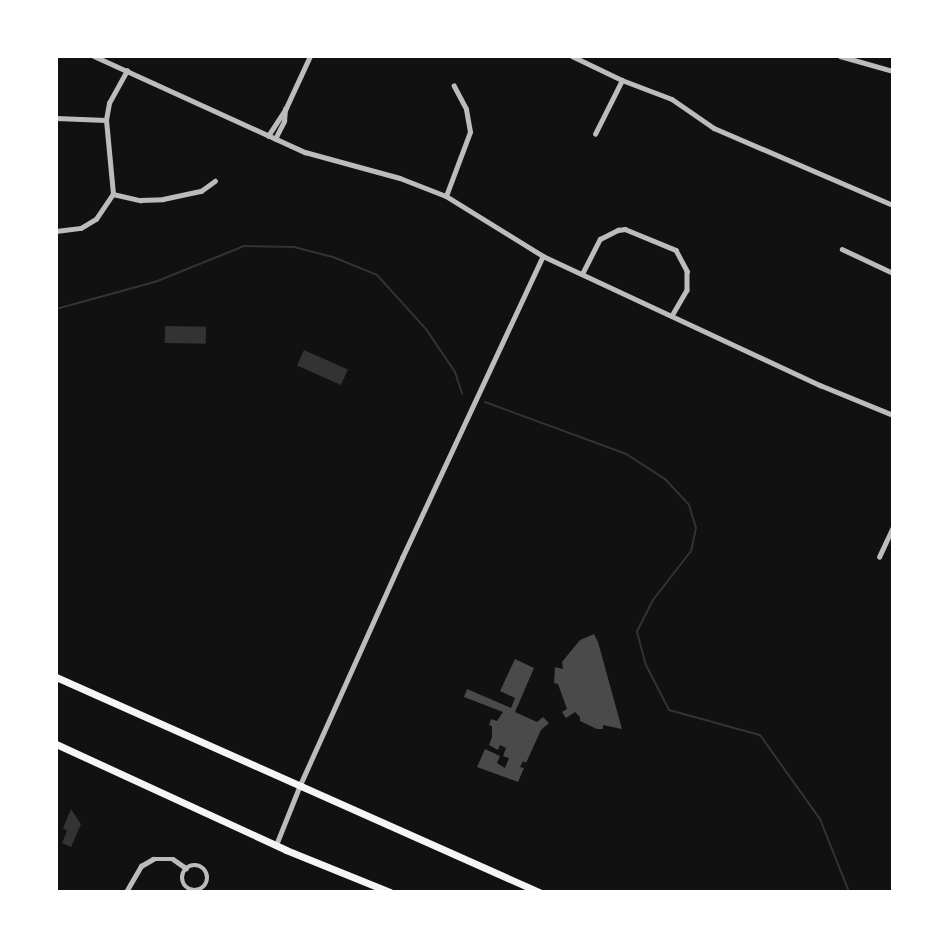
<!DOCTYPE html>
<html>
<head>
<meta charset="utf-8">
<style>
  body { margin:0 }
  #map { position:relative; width:949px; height:948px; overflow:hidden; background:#111; font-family:"Nunito Sans",sans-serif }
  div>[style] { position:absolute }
  .water>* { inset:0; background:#333; transform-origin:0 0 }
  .stream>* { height:2px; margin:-1px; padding:0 1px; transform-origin:1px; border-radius:1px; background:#333 }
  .building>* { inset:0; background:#4a4a4a }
  .minor>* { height:4.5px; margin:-2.25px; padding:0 2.25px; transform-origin:2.25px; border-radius:2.25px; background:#bcbcbc }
  .minor>.ring { margin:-2.25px; padding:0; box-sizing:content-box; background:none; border:4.5px solid #bcbcbc; border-radius:50% }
  .trunk>* { height:7px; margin:-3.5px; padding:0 3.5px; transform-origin:3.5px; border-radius:3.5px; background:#f5f5f5 }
  span { translate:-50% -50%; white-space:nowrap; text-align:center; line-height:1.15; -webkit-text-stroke:7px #fff; paint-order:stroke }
  .frame { position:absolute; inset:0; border:58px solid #fff; pointer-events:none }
</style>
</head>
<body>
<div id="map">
  <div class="water">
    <div style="left:165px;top:326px;width:41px;height:17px;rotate:1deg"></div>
    <div style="left:304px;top:350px;width:48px;height:17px;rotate:24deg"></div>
    <div style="clip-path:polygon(71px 809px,81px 824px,71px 847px,62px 843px,67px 831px,63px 828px)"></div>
  </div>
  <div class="stream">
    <div style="left:56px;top:309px;width:103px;rotate:-15.3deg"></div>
    <div style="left:155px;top:282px;width:96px;rotate:-22deg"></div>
    <div style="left:244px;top:246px;width:50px;rotate:1.1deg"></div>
    <div style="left:294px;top:247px;width:40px;rotate:14.4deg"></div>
    <div style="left:333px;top:257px;width:48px;rotate:22.2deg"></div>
    <div style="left:377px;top:275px;width:73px;rotate:47.8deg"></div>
    <div style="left:426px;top:329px;width:52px;rotate:56deg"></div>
    <div style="left:455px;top:372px;width:23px;rotate:72deg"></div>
    <div style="left:485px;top:402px;width:150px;rotate:20.2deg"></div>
    <div style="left:626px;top:454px;width:46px;rotate:32.7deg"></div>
    <div style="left:665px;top:479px;width:35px;rotate:47deg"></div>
    <div style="left:689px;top:505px;width:24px;rotate:73deg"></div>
    <div style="left:696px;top:528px;width:24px;rotate:102deg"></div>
    <div style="left:691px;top:551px;width:62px;rotate:127.8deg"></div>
    <div style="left:653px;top:600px;width:36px;rotate:117deg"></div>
    <div style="left:637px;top:632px;width:34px;rotate:75deg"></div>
    <div style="left:646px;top:665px;width:51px;rotate:62.9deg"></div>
    <div style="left:669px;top:710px;width:94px;rotate:15.4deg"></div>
    <div style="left:760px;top:735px;width:103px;rotate:54.5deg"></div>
    <div style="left:820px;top:819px;width:79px;rotate:68.3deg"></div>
  </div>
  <div class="building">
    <div style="clip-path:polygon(594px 634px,598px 642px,622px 729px,603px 725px,603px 729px,597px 729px,580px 721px,580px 717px,575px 712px,566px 718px,562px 712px,567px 709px,558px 684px,554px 683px,555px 667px,563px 669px,562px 662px,580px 640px)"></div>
    <div style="clip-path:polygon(515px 659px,534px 668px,515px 712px,537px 722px,543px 717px,549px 723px,541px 730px,526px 763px,523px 761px,520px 767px,524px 768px,518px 782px,477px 767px,485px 749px,500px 756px,497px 763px,505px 768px,509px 758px,503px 756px,506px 748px,500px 745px,498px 750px,489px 745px,492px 737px,492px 726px,489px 725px,491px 719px,497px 721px,503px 712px,464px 697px,467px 689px,511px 708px,515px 698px,500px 691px)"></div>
  </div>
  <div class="minor">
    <div style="left:94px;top:56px;width:232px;rotate:24.5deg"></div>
    <div style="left:305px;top:152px;width:98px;rotate:15.3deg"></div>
    <div style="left:400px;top:178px;width:49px;rotate:21.4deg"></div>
    <div style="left:446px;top:196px;width:114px;rotate:31.7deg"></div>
    <div style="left:543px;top:256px;width:306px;rotate:25deg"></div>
    <div style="left:820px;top:385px;width:79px;rotate:22.3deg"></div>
    <div style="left:572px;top:56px;width:55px;rotate:25.6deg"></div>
    <div style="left:622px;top:80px;width:53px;rotate:20.8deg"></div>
    <div style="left:672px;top:99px;width:51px;rotate:34.6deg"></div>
    <div style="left:714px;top:128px;width:195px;rotate:23.3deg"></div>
    <div style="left:840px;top:56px;width:55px;rotate:15.8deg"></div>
    <div style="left:56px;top:118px;width:50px;rotate:2.3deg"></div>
    <div style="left:595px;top:134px;width:60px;rotate:-63.4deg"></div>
    <div style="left:268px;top:136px;width:33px;rotate:-57deg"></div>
    <div style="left:286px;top:108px;width:57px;rotate:-65.2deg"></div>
    <div style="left:275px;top:139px;width:20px;rotate:-63deg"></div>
    <div style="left:284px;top:121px;width:12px;rotate:-85deg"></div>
    <div style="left:113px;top:194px;width:28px;rotate:13deg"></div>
    <div style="left:140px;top:200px;width:23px;rotate:-2deg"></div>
    <div style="left:163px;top:199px;width:39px;rotate:-12deg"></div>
    <div style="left:201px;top:191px;width:17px;rotate:-36deg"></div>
    <div style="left:446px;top:196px;width:68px;rotate:-69.4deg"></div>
    <div style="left:470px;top:132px;width:23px;rotate:-100deg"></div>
    <div style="left:466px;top:109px;width:26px;rotate:-118deg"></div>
    <div style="left:56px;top:231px;width:25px;rotate:-7deg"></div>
    <div style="left:81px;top:228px;width:17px;rotate:-31deg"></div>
    <div style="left:96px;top:219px;width:30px;rotate:-56deg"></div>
    <div style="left:113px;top:194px;width:74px;rotate:-95.4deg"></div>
    <div style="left:106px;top:120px;width:17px;rotate:-80deg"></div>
    <div style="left:109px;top:103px;width:37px;rotate:-61deg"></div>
    <div style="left:842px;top:249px;width:56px;rotate:25.2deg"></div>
    <div style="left:582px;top:274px;width:39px;rotate:-63deg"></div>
    <div style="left:600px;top:239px;width:20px;rotate:-27deg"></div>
    <div style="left:618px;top:230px;width:7px;rotate:-8deg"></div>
    <div style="left:625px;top:229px;width:55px;rotate:22.4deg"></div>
    <div style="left:676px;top:250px;width:24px;rotate:62deg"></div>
    <div style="left:687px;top:271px;width:19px;rotate:90deg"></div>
    <div style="left:687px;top:290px;width:30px;rotate:120deg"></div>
    <div style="left:879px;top:557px;width:33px;rotate:-65deg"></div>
    <div style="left:276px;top:845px;width:65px;rotate:-68.2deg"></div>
    <div style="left:300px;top:785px;width:249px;rotate:-65.8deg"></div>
    <div style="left:402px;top:558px;width:333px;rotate:-65deg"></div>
    <div class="ring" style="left:182px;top:865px;width:21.5px;height:21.5px"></div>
    <div style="left:126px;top:892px;width:30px;rotate:-60deg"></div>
    <div style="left:141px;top:866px;width:14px;rotate:-30deg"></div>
    <div style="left:153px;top:859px;width:20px"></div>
    <div style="left:173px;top:859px;width:16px;rotate:35deg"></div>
  </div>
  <div class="trunk">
    <div style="left:56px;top:677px;width:529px;rotate:24deg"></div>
    <div style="left:56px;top:744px;width:253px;rotate:24.7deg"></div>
    <div style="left:286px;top:850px;width:112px;rotate:22deg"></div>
  </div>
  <div class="frame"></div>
</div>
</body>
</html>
